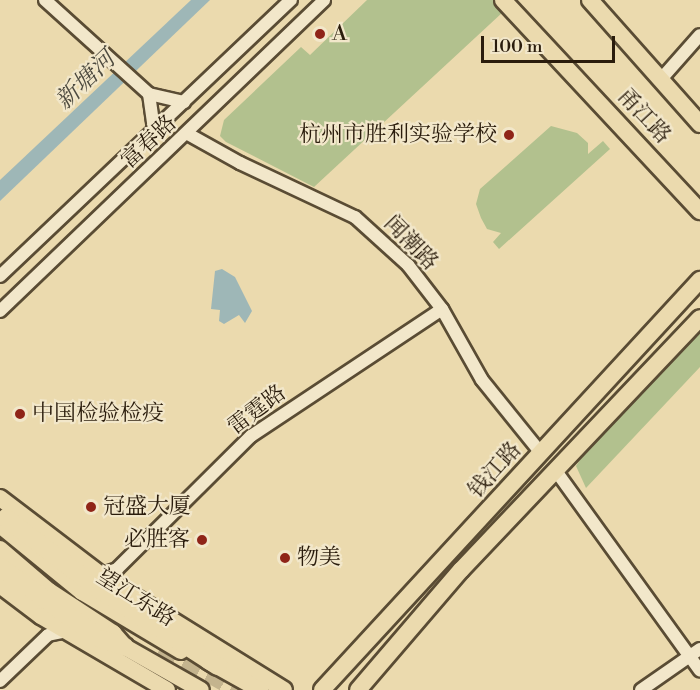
<!DOCTYPE html>
<html>
<head>
<meta charset="utf-8">
<style>
  body { margin:0 }
  #map { position:relative; width:700px; height:690px; overflow:hidden; background:#ebdaae; font-family:"Libre Bodoni","Noto Serif SC",serif }
  div>[style] { position:absolute }
  .green>* { inset:0; background:#b2c18e }
  .water>* { inset:0; background:#9eb7b7 }
  .highway-tunnel>* { height:18px; margin-top:-9px; transform-origin:0; background:repeating-linear-gradient(90deg,#c4b48e 0 18px,transparent 0 27px) }
  .roads { filter:drop-shadow(2px 0 #5a4c34) drop-shadow(-2px 0 #5a4c34) drop-shadow(0 2px #5a4c34) drop-shadow(0 -2px #5a4c34) }
  .minor>* { height:12px; margin:-6px; padding:0 6px; transform-origin:6px; border-radius:6px; background:#f2e7ca }
  .major>* { height:16px; margin:-8px; padding:0 8px; transform-origin:8px; border-radius:8px; background:#ebdaae }
  .highway>* { height:18px; margin:-9px; padding:0 9px; transform-origin:9px; border-radius:9px; background:#ebdaae }
  .dots>* { width:16px; height:16px; translate:-50% -50%; box-sizing:border-box; border:3px solid #f2e7ca; border-radius:50% }
  span { translate:-50% -50%; white-space:nowrap; text-align:center; line-height:1.15; -webkit-text-stroke:4.5px #f2e7ca; paint-order:stroke }
  .poi-label { font-size:22px; color:#2a1c0c }
  .left { translate:0 -50%; text-align:left }
  .right { translate:-100% -50%; text-align:right }
  .street-label { font-size:22px; color:#2a1c0c }
  .water-label { font-size:24px; color:#4d4a3f; font-style:italic }
  .scale { position:absolute; left:481px; top:36px; width:134px; height:27px; box-sizing:border-box; border:3px solid #2a1c0c; border-top:0; padding-left:8px; font-size:18px; line-height:21px; white-space:nowrap; color:#2a1c0c; -webkit-text-stroke:4px #f2e7ca; paint-order:stroke }
</style>
</head>
<body>
<div id="map">
  <div class="green">
    <div style="clip-path:polygon(367px 0,493px 0,503px 12px,314px 187px,226px 142px,220px 136px,224px 120px,301px 47px,310px 55px)"></div>
    <div style="clip-path:polygon(551px 126px,577px 133px,588px 143px,588px 154px,603px 141px,610px 149px,499px 249px,493px 242px,501px 233px,487px 229px,481px 218px,476px 204px,480px 189px)"></div>
    <div style="clip-path:polygon(700px 331px,700px 367px,586px 488px,576px 466px,582px 457px)"></div>
  </div>
  <div class="water">
    <div style="clip-path:polygon(191px 0,210px 0,0 201px,0 180px)"></div>
    <div style="clip-path:polygon(222px 269px,235px 277px,252px 311px,245px 323px,239px 315px,224px 324px,219px 321px,220px 310px,211px 309px,215px 271px)"></div>
  </div>
  <div class="highway-tunnel">
    <div style="left:161px;top:647px;width:88px;rotate:29.2deg"></div>
  </div>
  <div class="roads">
    <div class="minor">
      <div style="left:45px;top:0;width:140px;rotate:42.1deg"></div>
      <div style="left:149px;top:94px;width:36px;rotate:13deg"></div>
      <div style="left:662px;top:78px;width:57px;rotate:-48.5deg"></div>
      <div style="left:149px;top:94px;width:36px;rotate:82deg"></div>
      <div style="left:188px;top:134px;width:60px;rotate:29.1deg"></div>
      <div style="left:240px;top:163px;width:127px;rotate:25.2deg"></div>
      <div style="left:355px;top:217px;width:72px;rotate:42.2deg"></div>
      <div style="left:408px;top:265px;width:56px;rotate:52.3deg"></div>
      <div style="left:442px;top:309px;width:81px;rotate:60.6deg"></div>
      <div style="left:482px;top:380px;width:94px;rotate:51.1deg"></div>
      <div style="left:0;top:276px;width:401px;rotate:-43.5deg"></div>
      <div style="left:0;top:311px;width:449px;rotate:-43.8deg"></div>
      <div style="left:556px;top:471px;width:246px;rotate:54.2deg"></div>
      <div style="left:100px;top:575px;width:18px;rotate:-19deg"></div>
      <div style="left:117px;top:569px;width:189px;rotate:-44.8deg"></div>
      <div style="left:251px;top:436px;width:229px;rotate:-33.6deg"></div>
      <div style="left:0;top:681px;width:66px;rotate:-43.8deg"></div>
      <div style="left:48px;top:635px;width:19px;rotate:-12deg"></div>
      <div style="left:641px;top:690px;width:72px;rotate:-34.8deg"></div>
    </div>
    <div class="major">
      <div style="left:503px;top:0;width:289px;rotate:47deg"></div>
      <div style="left:590px;top:0;width:166px;rotate:48.4deg"></div>
      <div style="left:0;top:498px;width:137px;rotate:37.3deg"></div>
      <div style="left:109px;top:581px;width:206px;rotate:31.9deg"></div>
      <div style="left:0;top:525px;width:106px;rotate:39.3deg"></div>
      <div style="left:82px;top:592px;width:115px;rotate:30.8deg"></div>
      <div style="left:0;top:549px;width:65px;rotate:40.6deg"></div>
      <div style="left:49px;top:591px;width:77px;rotate:33.3deg"></div>
      <div style="left:113px;top:633px;width:18px;rotate:49deg"></div>
      <div style="left:125px;top:647px;width:87px;rotate:29.5deg"></div>
      <div style="left:0;top:585px;width:51px;rotate:37.1deg"></div>
      <div style="left:41px;top:616px;width:146px;rotate:30.4deg"></div>
      <div style="left:208px;top:661px;width:60px;rotate:29.1deg"></div>
      <div style="left:322px;top:690px;width:558px;rotate:-47.33deg"></div>
      <div style="left:358px;top:690px;width:158px;rotate:-49.4deg"></div>
      <div style="left:461px;top:570px;width:347px;rotate:-46.5deg"></div>
    </div>
    <div class="highway">
      <div style="left:6px;top:518px;width:118px;rotate:37.5deg"></div>
      <div style="left:100px;top:590px;width:140px;rotate:32.8deg"></div>
      <div style="left:0;top:567px;width:124px;rotate:35.5deg"></div>
      <div style="left:101px;top:639px;width:25px;rotate:18deg"></div>
    </div>
  </div>
  <div class="dots">
    <div style="left:320px;top:34px;background:#8f2418"></div>
    <div style="left:509px;top:135px;background:#8f2418"></div>
    <div style="left:20px;top:414px;background:#8f2418"></div>
    <div style="left:91px;top:507px;background:#8f2418"></div>
    <div style="left:202px;top:540px;background:#8f2418"></div>
    <div style="left:285px;top:558px;background:#8f2418"></div>
  </div>
  <div class="poi-label">
    <span class="left" style="left:332px;top:34px">A</span>
    <span class="right" style="left:497px;top:135px">杭州市胜利实验学校</span>
    <span class="left" style="left:32px;top:414px">中国检验检疫</span>
    <span class="left" style="left:103px;top:507px">冠盛大厦</span>
    <span class="right" style="left:190px;top:540px">必胜客</span>
    <span class="left" style="left:297px;top:558px">物美</span>
  </div>
  <div class="street-label">
    <span style="left:644px;top:116px;rotate:47deg">甬江路</span>
    <span style="left:149px;top:142px;rotate:-43deg">富春路</span>
    <span style="left:411px;top:243px;rotate:46deg">闻潮路</span>
    <span style="left:257px;top:410px;rotate:-37deg">雷霆路</span>
    <span style="left:495px;top:470px;rotate:-48deg">钱江路</span>
    <span style="left:136px;top:598px;rotate:32deg">望江东路</span>
  </div>
  <div class="water-label">
    <span style="left:86px;top:81px;rotate:-44deg">新塘河</span>
  </div>
  <div class="scale">100 m</div>
</div>
</body>
</html>
